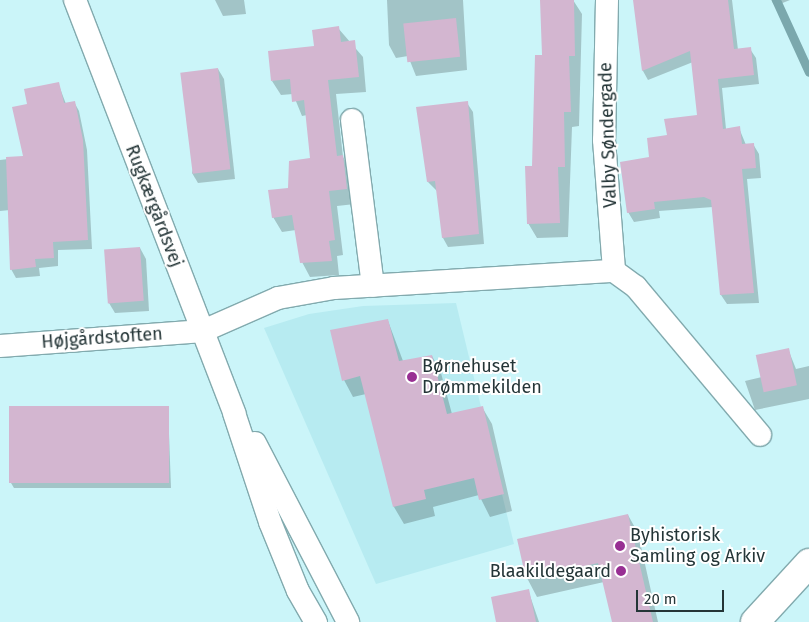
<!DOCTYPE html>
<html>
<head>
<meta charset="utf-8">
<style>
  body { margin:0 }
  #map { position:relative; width:809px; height:622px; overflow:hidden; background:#cbf5f9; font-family:"Fira Sans",sans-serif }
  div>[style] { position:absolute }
  .built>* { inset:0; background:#b7ebf1 }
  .shadow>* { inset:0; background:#0003 }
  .stream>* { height:9px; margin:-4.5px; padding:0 4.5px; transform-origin:4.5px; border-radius:4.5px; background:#7ba8ad }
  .building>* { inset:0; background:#d3b6d0; transform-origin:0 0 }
  .roads { filter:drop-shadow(1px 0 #82aaae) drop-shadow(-1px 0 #82aaae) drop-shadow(0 1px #82aaae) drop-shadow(0 -1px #82aaae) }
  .minor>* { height:22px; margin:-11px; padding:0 11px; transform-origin:11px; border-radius:11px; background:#fff }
  .tertiary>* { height:28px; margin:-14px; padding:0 14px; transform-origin:14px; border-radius:14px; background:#fff }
  .dots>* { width:14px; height:14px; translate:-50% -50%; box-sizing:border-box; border:2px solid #fff; border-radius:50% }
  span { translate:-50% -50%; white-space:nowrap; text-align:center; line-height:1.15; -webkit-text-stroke:4px #fff; paint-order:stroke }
  .street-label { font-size:18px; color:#243537 }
  .poi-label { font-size:18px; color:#243537 }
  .left { translate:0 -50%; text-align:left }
  .right { translate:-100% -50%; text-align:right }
  .scale { position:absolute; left:636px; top:590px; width:88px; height:22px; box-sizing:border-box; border:2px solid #243537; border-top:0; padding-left:6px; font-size:15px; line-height:18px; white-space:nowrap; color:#243537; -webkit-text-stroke:4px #fff; paint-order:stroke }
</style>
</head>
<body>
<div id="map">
  <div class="built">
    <div style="clip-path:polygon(456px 303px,514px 544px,376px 584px,264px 328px,309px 314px,363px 306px)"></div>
  </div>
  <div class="shadow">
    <div style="clip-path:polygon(215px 0,244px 0,246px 14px,223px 16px)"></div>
    <div style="clip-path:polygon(387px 0,463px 0,467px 70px,416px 76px,408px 56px,396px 58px,389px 45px)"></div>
    <div style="clip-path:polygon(573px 0,582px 14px,579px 126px,572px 127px,568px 237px,537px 238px,528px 223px,533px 167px)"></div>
    <div style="clip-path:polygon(635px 0,732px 0,738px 50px,750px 49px,756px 58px,759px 84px,722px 88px,726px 129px,739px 128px,746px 145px,753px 144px,759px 154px,761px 178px,747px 179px,759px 303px,727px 304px,721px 295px,713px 207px,659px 211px,660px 218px,634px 222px,628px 212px,651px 159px,668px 136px,699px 116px,693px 62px,648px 80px,643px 71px)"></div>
    <div style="clip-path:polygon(771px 0,790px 0,775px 6px)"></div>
    <div style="clip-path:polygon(338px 28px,363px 57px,366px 92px,336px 94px,343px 157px,351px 171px,355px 204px,337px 206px,343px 255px,337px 256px,339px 275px,310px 277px,302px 262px,296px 230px,282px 232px,273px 217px,312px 160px,307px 115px,302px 116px,293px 94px,281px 95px,272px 81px)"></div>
    <div style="clip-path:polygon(218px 69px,224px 79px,235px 179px,198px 183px,192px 173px)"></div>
    <div style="clip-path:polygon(58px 83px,66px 104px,74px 102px,79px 111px,87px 150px,92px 249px,58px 250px,58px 266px,39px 268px,40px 276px,16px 278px,11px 269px,10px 210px,0 211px,0 160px,24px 157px,29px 105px)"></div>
    <div style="clip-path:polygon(467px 103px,473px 112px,484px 244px,448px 247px,443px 238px,437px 191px,428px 182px)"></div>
    <div style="clip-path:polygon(140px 248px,146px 259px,149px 311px,115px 313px,109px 303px)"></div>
    <div style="clip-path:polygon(388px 321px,403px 361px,432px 356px,441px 373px,452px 414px,482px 407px,492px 424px,512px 511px,490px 517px,479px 495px,433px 507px,435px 516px,404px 524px,394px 507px,366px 394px,353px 397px,344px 380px)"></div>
    <div style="clip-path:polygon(788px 349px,796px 369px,809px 366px,809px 399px,755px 410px,745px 381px,762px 377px)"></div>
    <div style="clip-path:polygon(168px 407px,171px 488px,14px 488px,11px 483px)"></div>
    <div style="clip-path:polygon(628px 515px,638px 533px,658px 622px,613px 622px,604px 582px,537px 597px,527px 578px)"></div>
    <div style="clip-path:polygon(528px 590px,539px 622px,497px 622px)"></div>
  </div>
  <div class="stream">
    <div style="left:776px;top:0;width:79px;rotate:65.4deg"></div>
  </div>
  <div class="building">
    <div style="clip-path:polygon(540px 0,574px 0,575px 56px,569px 56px,571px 112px,564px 112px,565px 167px,558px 167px,560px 223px,527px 224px,525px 166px,532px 166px,535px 55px,542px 55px)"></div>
    <div style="clip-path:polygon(633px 0,728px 0,734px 49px,751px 47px,754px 75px,718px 79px,723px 129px,740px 126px,742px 144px,754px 143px,756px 168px,742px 169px,754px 293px,720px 295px,711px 200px,704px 197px,654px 202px,655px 209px,627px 213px,620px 162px,649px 157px,647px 138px,667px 135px,664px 119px,697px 115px,690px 51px,642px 71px)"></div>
    <div style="left:456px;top:18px;width:39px;height:53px;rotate:84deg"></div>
    <div style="clip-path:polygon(339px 26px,341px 42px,355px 40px,359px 77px,328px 80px,337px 156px,343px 155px,347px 189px,329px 191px,335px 240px,329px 241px,332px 261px,300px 263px,292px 215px,272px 218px,268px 190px,288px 188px,289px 161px,310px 158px,304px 100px,292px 102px,290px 79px,271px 81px,268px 51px,314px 46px,312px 30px)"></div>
    <div style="left:218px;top:68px;width:102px;height:38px;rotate:83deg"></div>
    <div style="clip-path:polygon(59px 82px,64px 103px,75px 101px,83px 140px,88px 240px,53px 242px,54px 258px,35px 259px,36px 267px,10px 270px,6px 157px,23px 156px,12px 107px,27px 104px,24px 89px)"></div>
    <div style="clip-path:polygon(468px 101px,479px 234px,442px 238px,435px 181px,427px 182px,416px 107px)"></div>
    <div style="left:140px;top:247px;width:54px;height:36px;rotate:86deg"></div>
    <div style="clip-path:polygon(388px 319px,399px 361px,432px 355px,447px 414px,483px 406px,504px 494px,479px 500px,474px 478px,424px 490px,426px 499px,393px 507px,360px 376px,342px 381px,330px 330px)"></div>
    <div style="left:789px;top:348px;width:38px;height:34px;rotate:78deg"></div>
    <div style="left:9px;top:406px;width:160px;height:77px"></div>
    <div style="clip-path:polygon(628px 514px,653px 622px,612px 622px,598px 563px,526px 579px,517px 539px)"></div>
    <div style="clip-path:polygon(529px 589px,536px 622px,496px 622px,491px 597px)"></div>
  </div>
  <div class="roads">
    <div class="minor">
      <div style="left:75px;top:0;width:443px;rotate:68.9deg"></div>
      <div style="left:234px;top:413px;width:115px;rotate:71.7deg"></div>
      <div style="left:270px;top:522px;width:74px;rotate:67.9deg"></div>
      <div style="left:298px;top:591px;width:36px;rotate:60deg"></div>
      <div style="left:607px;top:0;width:140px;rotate:91.2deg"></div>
      <div style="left:604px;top:140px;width:131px;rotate:85.6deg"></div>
      <div style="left:352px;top:120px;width:167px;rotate:82.8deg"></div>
      <div style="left:0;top:346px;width:204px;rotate:-4.2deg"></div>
      <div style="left:203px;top:331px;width:82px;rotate:-23.7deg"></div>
      <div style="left:278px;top:298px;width:57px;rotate:-10.1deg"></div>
      <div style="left:334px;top:288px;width:281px;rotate:-3.5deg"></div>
      <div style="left:614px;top:271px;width:27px;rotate:36deg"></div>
      <div style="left:636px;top:287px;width:193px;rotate:50deg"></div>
      <div style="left:255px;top:443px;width:202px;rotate:62.5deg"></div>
    </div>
    <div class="tertiary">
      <div style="left:755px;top:622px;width:80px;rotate:-47.5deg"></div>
    </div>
  </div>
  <div class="dots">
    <div style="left:412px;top:377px;background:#982f93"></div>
    <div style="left:620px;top:546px;background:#982f93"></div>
    <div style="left:621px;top:571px;background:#982f93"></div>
  </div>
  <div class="street-label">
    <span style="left:608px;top:135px;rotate:-92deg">Valby Søndergade</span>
    <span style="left:154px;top:206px;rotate:69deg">Rugkærgårdsvej</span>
    <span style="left:102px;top:338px;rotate:-4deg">Højgårdstoften</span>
  </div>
  <div class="poi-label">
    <span class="left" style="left:422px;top:377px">Børnehuset<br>Drømmekilden</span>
    <span class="left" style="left:630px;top:546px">Byhistorisk<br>Samling og Arkiv</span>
    <span class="right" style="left:611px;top:571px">Blaakildegaard</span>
  </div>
  <div class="scale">20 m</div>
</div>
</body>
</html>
